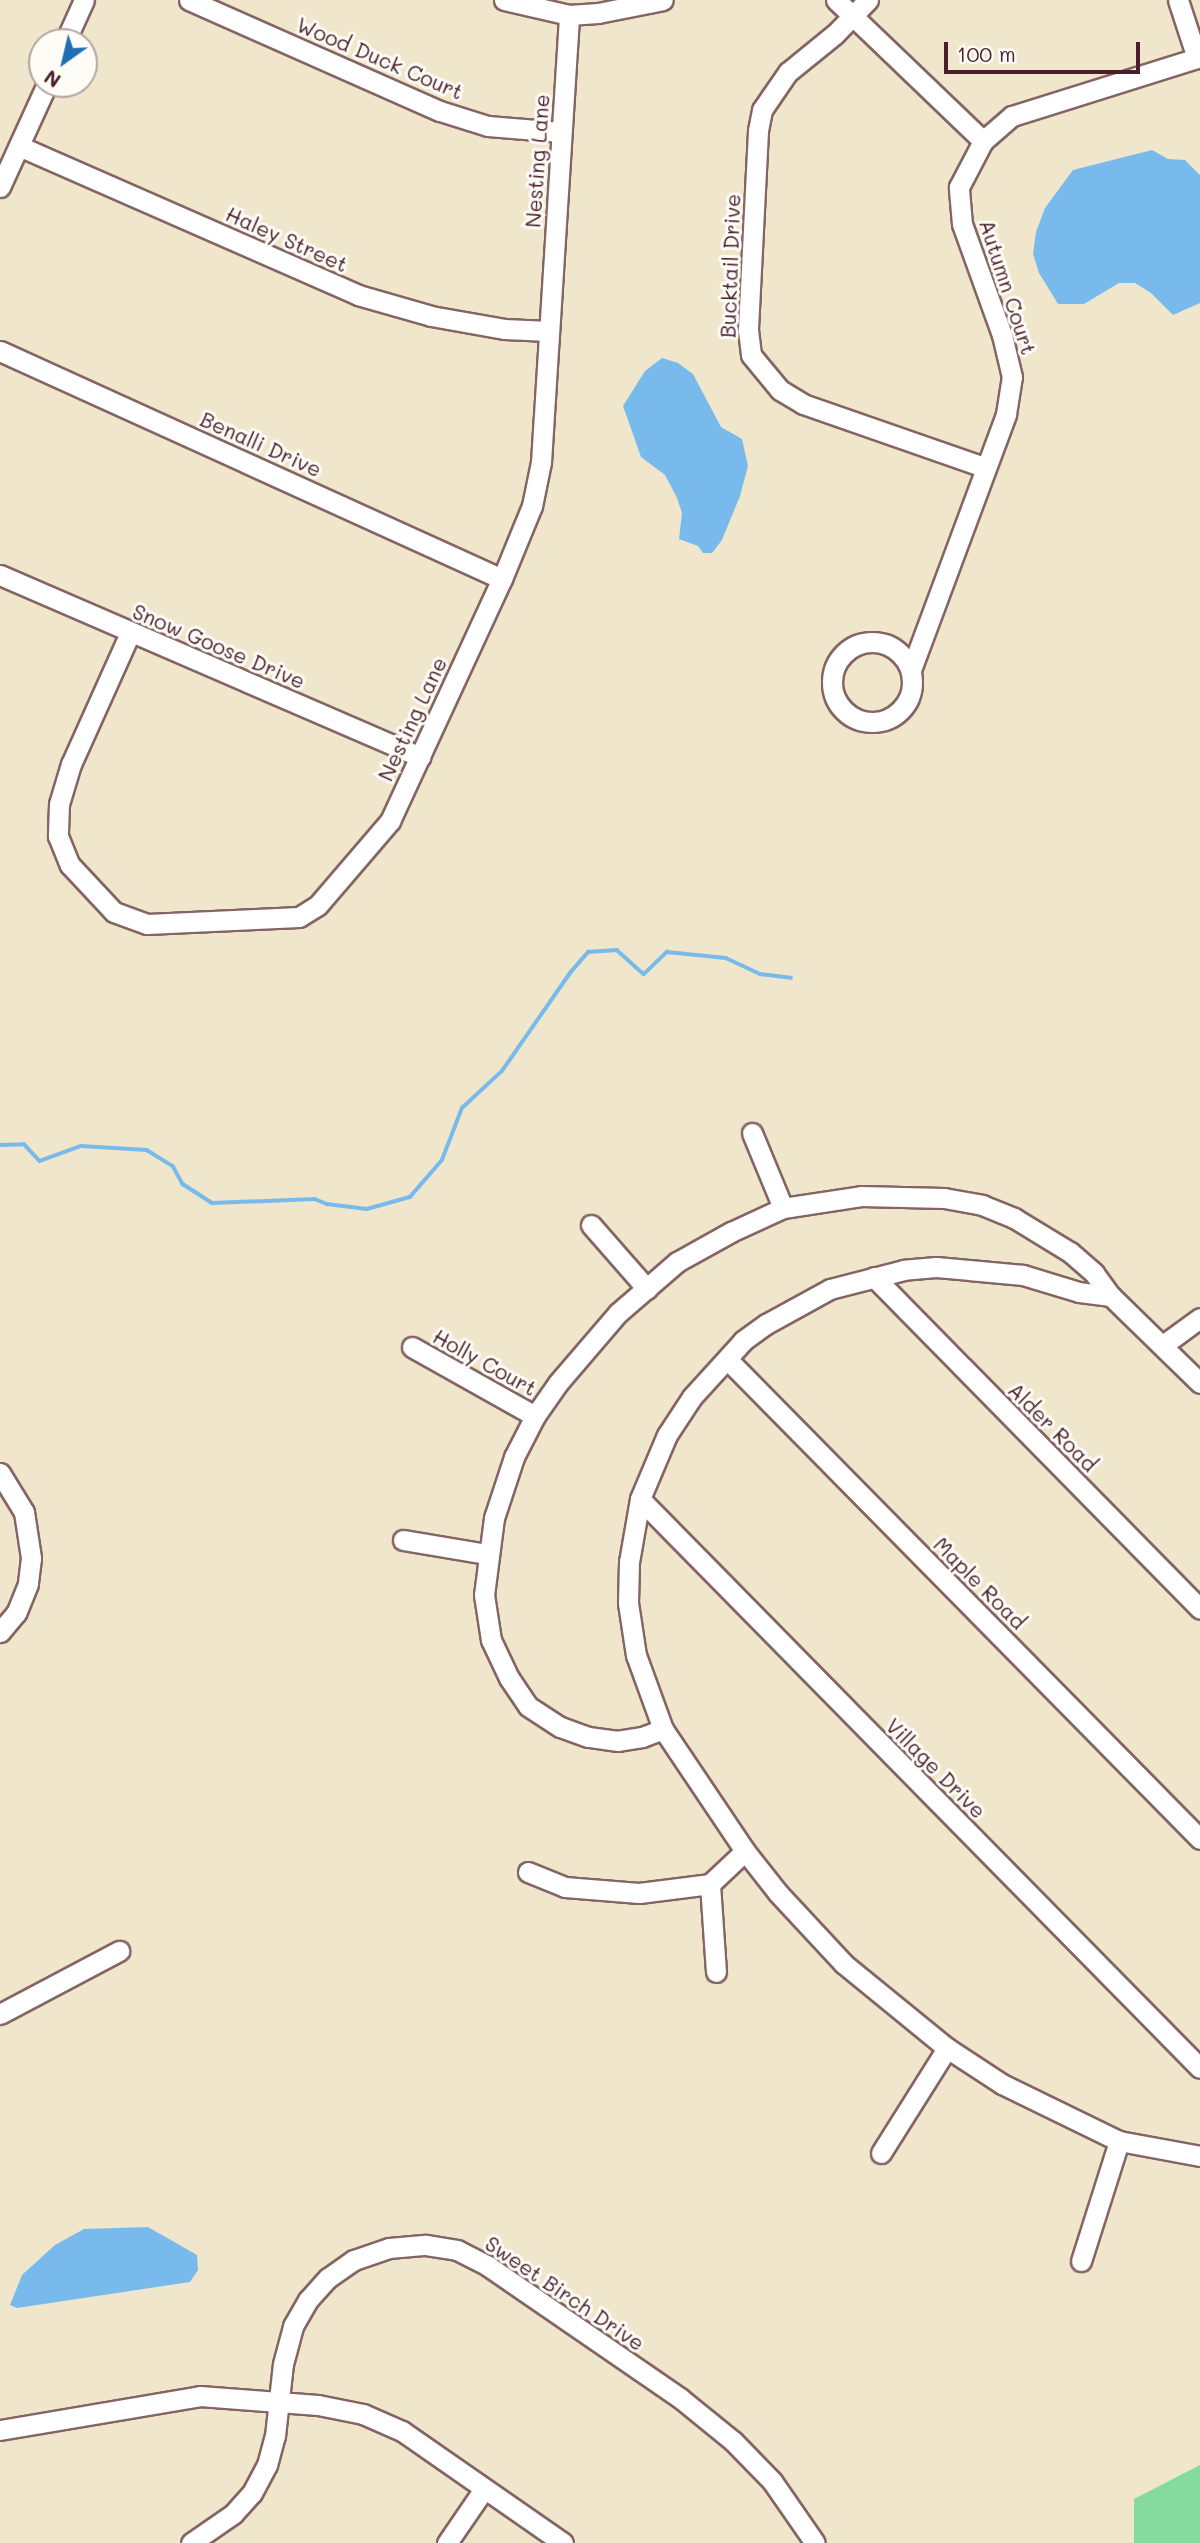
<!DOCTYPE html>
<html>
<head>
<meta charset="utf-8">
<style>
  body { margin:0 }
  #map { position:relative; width:1200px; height:2543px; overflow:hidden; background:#f0e6cc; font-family:Mali,sans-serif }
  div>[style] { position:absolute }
  .green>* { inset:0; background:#85da9d }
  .water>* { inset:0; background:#79baed }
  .stream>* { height:3.5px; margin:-1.75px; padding:0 1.75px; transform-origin:1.75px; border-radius:1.75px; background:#79baed }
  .roads { filter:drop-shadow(2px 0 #846563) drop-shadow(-2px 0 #846563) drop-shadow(0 2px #846563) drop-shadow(0 -2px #846563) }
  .minor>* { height:19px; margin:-9.5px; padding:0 9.5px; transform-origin:9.5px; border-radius:9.5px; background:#fff }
  .minor>.ring { margin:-9.5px; padding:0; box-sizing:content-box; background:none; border:19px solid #fff; border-radius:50% }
  span { translate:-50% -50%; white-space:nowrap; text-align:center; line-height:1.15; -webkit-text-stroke:6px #fdfcf7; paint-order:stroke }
  .street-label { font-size:21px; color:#4a1f2b }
  .north { position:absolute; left:28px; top:28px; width:70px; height:70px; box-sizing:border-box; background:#fdfcf7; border:2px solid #b5a4a5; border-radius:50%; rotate:214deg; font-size:19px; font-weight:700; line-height:28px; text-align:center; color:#4a1f2b }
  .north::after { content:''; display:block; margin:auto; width:24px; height:32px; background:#1f6fb2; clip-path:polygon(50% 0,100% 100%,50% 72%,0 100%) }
  .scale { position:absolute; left:944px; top:42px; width:196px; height:32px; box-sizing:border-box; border:4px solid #4a1f2b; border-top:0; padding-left:9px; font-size:21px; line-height:24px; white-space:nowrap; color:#4a1f2b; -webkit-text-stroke:5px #fdfcf7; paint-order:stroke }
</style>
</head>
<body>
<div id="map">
  <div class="green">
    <div style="clip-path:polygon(1200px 2465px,1200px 2543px,1134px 2543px,1134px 2499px)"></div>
  </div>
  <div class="water">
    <div style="clip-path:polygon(1152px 150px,1168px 159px,1185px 160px,1200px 175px,1200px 303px,1173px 315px,1151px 293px,1135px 283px,1119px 283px,1084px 304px,1058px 304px,1039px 273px,1033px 254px,1036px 232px,1045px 208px,1073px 170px)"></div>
    <div style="clip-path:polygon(662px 358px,678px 363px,693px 374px,721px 427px,742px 439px,748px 466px,740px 496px,722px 540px,712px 553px,703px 553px,698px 546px,679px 539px,682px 513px,677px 498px,665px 475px,641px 457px,623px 406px,645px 371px)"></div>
    <div style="clip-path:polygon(148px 2227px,197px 2255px,198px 2270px,190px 2282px,17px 2308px,10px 2305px,22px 2275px,55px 2245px,84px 2229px)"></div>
  </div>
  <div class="stream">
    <div style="left:0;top:1145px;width:24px;rotate:-2deg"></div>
    <div style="left:24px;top:1144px;width:23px;rotate:47deg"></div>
    <div style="left:40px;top:1161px;width:44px;rotate:-20.1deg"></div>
    <div style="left:81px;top:1146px;width:66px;rotate:3.5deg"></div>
    <div style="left:147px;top:1150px;width:31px;rotate:32deg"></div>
    <div style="left:173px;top:1166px;width:21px;rotate:61deg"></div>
    <div style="left:183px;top:1184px;width:35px;rotate:33deg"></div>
    <div style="left:212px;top:1203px;width:103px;rotate:-2.2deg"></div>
    <div style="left:315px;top:1199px;width:13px;rotate:23deg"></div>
    <div style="left:327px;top:1204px;width:40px;rotate:7.1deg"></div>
    <div style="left:367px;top:1209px;width:45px;rotate:-15.6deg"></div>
    <div style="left:410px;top:1197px;width:49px;rotate:-49.1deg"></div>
    <div style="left:442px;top:1160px;width:56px;rotate:-69deg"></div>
    <div style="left:462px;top:1108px;width:54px;rotate:-42.8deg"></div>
    <div style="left:502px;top:1071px;width:119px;rotate:-55.2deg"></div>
    <div style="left:570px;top:973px;width:28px;rotate:-49deg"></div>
    <div style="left:588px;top:952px;width:29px;rotate:-4deg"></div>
    <div style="left:617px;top:950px;width:36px;rotate:42deg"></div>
    <div style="left:644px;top:974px;width:32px;rotate:-44deg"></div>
    <div style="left:667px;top:952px;width:59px;rotate:5.8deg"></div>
    <div style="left:726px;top:958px;width:38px;rotate:25deg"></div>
    <div style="left:760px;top:974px;width:31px;rotate:7deg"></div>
  </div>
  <div class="roads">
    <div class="minor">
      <div style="left:189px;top:0;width:274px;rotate:23.9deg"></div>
      <div style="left:440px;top:111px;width:50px;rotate:17.4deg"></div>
      <div style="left:488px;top:126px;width:73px;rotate:4.7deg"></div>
      <div style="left:504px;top:0;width:67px;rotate:13deg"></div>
      <div style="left:569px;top:15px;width:29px;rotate:-4deg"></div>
      <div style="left:598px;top:13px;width:66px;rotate:-11.3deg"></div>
      <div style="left:836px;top:0;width:204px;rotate:43.8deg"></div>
      <div style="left:868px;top:0;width:47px;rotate:134.1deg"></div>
      <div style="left:835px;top:34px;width:60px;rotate:141deg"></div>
      <div style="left:788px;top:72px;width:46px;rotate:124.4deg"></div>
      <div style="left:762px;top:110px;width:21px;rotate:101deg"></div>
      <div style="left:758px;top:131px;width:199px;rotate:92.9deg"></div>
      <div style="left:748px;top:330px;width:25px;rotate:83deg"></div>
      <div style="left:751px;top:355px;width:45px;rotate:50.4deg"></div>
      <div style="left:780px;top:390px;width:27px;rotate:31deg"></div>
      <div style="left:803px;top:404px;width:192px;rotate:19.2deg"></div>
      <div style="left:1178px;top:0;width:61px;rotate:71.9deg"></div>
      <div style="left:65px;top:42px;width:46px;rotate:-65.7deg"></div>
      <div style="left:19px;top:146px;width:370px;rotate:23.7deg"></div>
      <div style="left:358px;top:295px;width:76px;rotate:16deg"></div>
      <div style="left:431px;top:316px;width:74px;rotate:10.1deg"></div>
      <div style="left:504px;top:329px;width:45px;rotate:2.5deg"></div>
      <div style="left:0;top:187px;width:113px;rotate:-65.5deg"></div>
      <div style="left:0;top:351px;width:551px;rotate:24.43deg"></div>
      <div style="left:0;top:575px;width:458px;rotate:23.4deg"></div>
      <div style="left:130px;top:633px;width:144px;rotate:114.2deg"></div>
      <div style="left:71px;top:764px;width:42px;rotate:106.7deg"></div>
      <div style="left:59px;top:804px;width:32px;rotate:92deg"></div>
      <div style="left:58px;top:836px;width:31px;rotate:68deg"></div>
      <div style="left:70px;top:865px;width:64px;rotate:46.9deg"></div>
      <div style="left:114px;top:912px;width:35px;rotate:20deg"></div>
      <div style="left:147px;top:924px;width:152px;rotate:-2.6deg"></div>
      <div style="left:299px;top:917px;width:22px;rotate:-32deg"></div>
      <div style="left:318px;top:905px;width:111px;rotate:-49.4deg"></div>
      <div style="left:390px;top:821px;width:267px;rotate:-65.2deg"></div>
      <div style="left:502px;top:579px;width:79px;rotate:-67.7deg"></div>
      <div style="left:532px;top:506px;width:45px;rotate:-78.4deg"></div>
      <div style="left:541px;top:462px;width:448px;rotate:-86.4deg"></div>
      <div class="ring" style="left:832px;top:642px;width:61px;height:61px"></div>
      <div style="left:911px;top:670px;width:273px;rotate:-69.6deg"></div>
      <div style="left:1006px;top:414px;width:37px;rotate:-81deg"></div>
      <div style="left:1012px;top:377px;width:43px;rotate:-103.4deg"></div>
      <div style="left:1002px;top:335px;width:118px;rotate:-109.8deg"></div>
      <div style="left:962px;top:224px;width:37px;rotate:-95deg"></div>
      <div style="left:959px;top:187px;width:52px;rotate:-62.4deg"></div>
      <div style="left:983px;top:141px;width:38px;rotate:-41deg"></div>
      <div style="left:1012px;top:116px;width:197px;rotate:-17.4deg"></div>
      <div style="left:752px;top:1133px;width:81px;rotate:67.5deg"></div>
      <div style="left:591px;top:1225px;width:85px;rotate:48.8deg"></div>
      <div style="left:874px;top:1277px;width:465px;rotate:45.5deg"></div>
      <div style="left:1163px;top:1345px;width:46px;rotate:-36.1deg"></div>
      <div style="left:412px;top:1347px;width:141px;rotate:29.3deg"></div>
      <div style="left:727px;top:1359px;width:674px;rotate:45.42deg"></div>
      <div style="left:1200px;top:1383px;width:124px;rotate:-135.7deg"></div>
      <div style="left:1111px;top:1296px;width:32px;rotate:-173deg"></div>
      <div style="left:1079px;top:1292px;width:59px;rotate:-163.1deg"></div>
      <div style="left:1023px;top:1275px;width:87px;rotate:-174.7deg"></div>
      <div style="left:936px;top:1267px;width:32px;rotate:175deg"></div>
      <div style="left:904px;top:1270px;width:76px;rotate:165.6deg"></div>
      <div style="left:830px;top:1289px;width:73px;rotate:151.3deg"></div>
      <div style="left:766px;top:1324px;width:29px;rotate:144deg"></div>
      <div style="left:743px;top:1341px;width:76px;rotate:132.3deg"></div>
      <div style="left:692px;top:1397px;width:45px;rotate:123.3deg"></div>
      <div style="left:667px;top:1435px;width:69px;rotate:112.9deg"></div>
      <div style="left:640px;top:1499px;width:64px;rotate:99.9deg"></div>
      <div style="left:629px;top:1562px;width:41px;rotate:91.4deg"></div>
      <div style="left:628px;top:1603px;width:53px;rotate:81.3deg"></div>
      <div style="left:636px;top:1655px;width:79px;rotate:70deg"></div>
      <div style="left:663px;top:1729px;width:147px;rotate:56.1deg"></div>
      <div style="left:745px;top:1851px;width:53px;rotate:51.8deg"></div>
      <div style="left:778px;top:1893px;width:97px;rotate:47.1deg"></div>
      <div style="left:844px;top:1964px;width:133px;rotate:39.2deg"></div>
      <div style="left:947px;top:2048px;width:66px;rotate:33.2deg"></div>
      <div style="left:1002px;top:2084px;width:130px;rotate:26deg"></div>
      <div style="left:1119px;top:2141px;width:82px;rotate:10.5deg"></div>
      <div style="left:0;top:1473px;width:46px;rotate:58.4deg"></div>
      <div style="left:24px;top:1512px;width:47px;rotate:81.3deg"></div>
      <div style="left:31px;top:1558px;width:26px;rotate:97deg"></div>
      <div style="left:28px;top:1584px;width:31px;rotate:112deg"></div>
      <div style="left:16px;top:1613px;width:25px;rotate:130deg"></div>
      <div style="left:640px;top:1499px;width:798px;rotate:45.46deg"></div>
      <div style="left:403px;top:1540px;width:85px;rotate:9.5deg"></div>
      <div style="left:663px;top:1729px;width:22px;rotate:159deg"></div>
      <div style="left:642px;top:1737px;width:24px;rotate:171deg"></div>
      <div style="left:618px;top:1741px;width:30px;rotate:-172deg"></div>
      <div style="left:588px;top:1737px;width:30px;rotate:-160deg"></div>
      <div style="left:560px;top:1727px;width:38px;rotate:-147deg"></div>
      <div style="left:528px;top:1706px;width:34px;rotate:-124deg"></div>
      <div style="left:509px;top:1678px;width:42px;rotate:-115.3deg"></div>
      <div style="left:491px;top:1640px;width:46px;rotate:-98.8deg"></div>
      <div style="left:484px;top:1595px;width:78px;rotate:-82.6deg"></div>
      <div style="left:494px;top:1518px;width:64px;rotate:-71.8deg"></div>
      <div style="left:514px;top:1457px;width:46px;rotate:-62.9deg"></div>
      <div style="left:535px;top:1416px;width:40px;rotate:-55.1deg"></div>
      <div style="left:558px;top:1383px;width:92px;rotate:-49.4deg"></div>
      <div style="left:618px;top:1313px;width:78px;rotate:-40.8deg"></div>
      <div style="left:677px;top:1262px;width:62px;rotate:-29.1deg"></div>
      <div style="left:731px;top:1232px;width:57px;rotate:-24.8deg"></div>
      <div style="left:783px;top:1208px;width:79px;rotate:-8.7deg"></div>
      <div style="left:861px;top:1196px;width:83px;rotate:1.4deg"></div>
      <div style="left:944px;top:1198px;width:39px;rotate:10deg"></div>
      <div style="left:982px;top:1205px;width:35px;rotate:22deg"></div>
      <div style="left:1014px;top:1218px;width:66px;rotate:31.3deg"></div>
      <div style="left:1070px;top:1252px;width:32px;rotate:41deg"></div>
      <div style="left:1094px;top:1273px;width:29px;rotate:54deg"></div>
      <div style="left:528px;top:1872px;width:40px;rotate:22deg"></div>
      <div style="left:565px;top:1887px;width:74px;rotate:4.6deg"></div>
      <div style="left:639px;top:1893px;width:72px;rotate:-7.2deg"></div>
      <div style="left:710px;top:1884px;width:48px;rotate:-43.3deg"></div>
      <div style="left:710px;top:1884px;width:88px;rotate:86.1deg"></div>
      <div style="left:0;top:2014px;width:135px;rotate:-27.9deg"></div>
      <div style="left:881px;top:2153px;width:124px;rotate:-57.8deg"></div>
      <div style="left:1081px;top:2261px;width:126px;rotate:-72.4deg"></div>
      <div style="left:0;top:2430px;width:203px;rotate:-9.6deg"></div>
      <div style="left:200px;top:2396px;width:118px;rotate:4.4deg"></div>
      <div style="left:318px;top:2405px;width:46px;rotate:11.3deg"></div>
      <div style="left:363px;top:2414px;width:43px;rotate:23.6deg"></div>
      <div style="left:402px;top:2431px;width:196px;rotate:34.8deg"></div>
      <div style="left:191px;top:2543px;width:51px;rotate:-34.6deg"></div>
      <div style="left:233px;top:2514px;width:28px;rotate:-48deg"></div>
      <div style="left:252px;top:2493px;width:32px;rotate:-62deg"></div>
      <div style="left:267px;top:2465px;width:30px;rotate:-75deg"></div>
      <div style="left:275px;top:2436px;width:72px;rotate:-83.7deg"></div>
      <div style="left:283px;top:2364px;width:39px;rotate:-75deg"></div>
      <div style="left:293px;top:2326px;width:30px;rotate:-60deg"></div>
      <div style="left:308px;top:2300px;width:30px;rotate:-48deg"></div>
      <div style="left:328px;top:2278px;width:32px;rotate:-35deg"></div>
      <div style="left:354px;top:2260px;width:37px;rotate:-19deg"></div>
      <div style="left:389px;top:2248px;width:37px;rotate:-5deg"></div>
      <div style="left:426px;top:2245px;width:31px;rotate:9deg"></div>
      <div style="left:457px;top:2250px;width:35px;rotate:27deg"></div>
      <div style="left:488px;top:2266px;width:233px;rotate:34.5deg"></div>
      <div style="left:680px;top:2398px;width:68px;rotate:39.1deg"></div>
      <div style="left:733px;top:2441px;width:56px;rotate:45.7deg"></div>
      <div style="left:772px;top:2481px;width:75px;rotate:55.3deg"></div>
      <div style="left:447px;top:2543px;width:65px;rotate:-55.6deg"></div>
    </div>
  </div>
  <div class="street-label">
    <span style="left:380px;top:58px;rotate:23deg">Wood Duck Court</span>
    <span style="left:537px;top:161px;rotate:-86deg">Nesting Lane</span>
    <span style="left:287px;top:239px;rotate:24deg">Haley Street</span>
    <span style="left:730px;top:266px;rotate:-88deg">Bucktail Drive</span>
    <span style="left:1008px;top:287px;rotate:72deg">Autumn Court</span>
    <span style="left:261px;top:444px;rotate:24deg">Benalli Drive</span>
    <span style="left:219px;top:646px;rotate:23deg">Snow Goose Drive</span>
    <span style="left:412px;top:719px;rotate:-65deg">Nesting Lane</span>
    <span style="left:485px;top:1362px;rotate:29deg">Holly Court</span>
    <span style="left:1053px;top:1427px;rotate:45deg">Alder Road</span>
    <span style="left:980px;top:1583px;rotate:45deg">Maple Road</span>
    <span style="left:936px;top:1768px;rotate:45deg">Village Drive</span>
    <span style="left:565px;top:2293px;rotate:34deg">Sweet Birch Drive</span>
  </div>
  <div class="north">N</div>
  <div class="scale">100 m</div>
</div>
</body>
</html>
